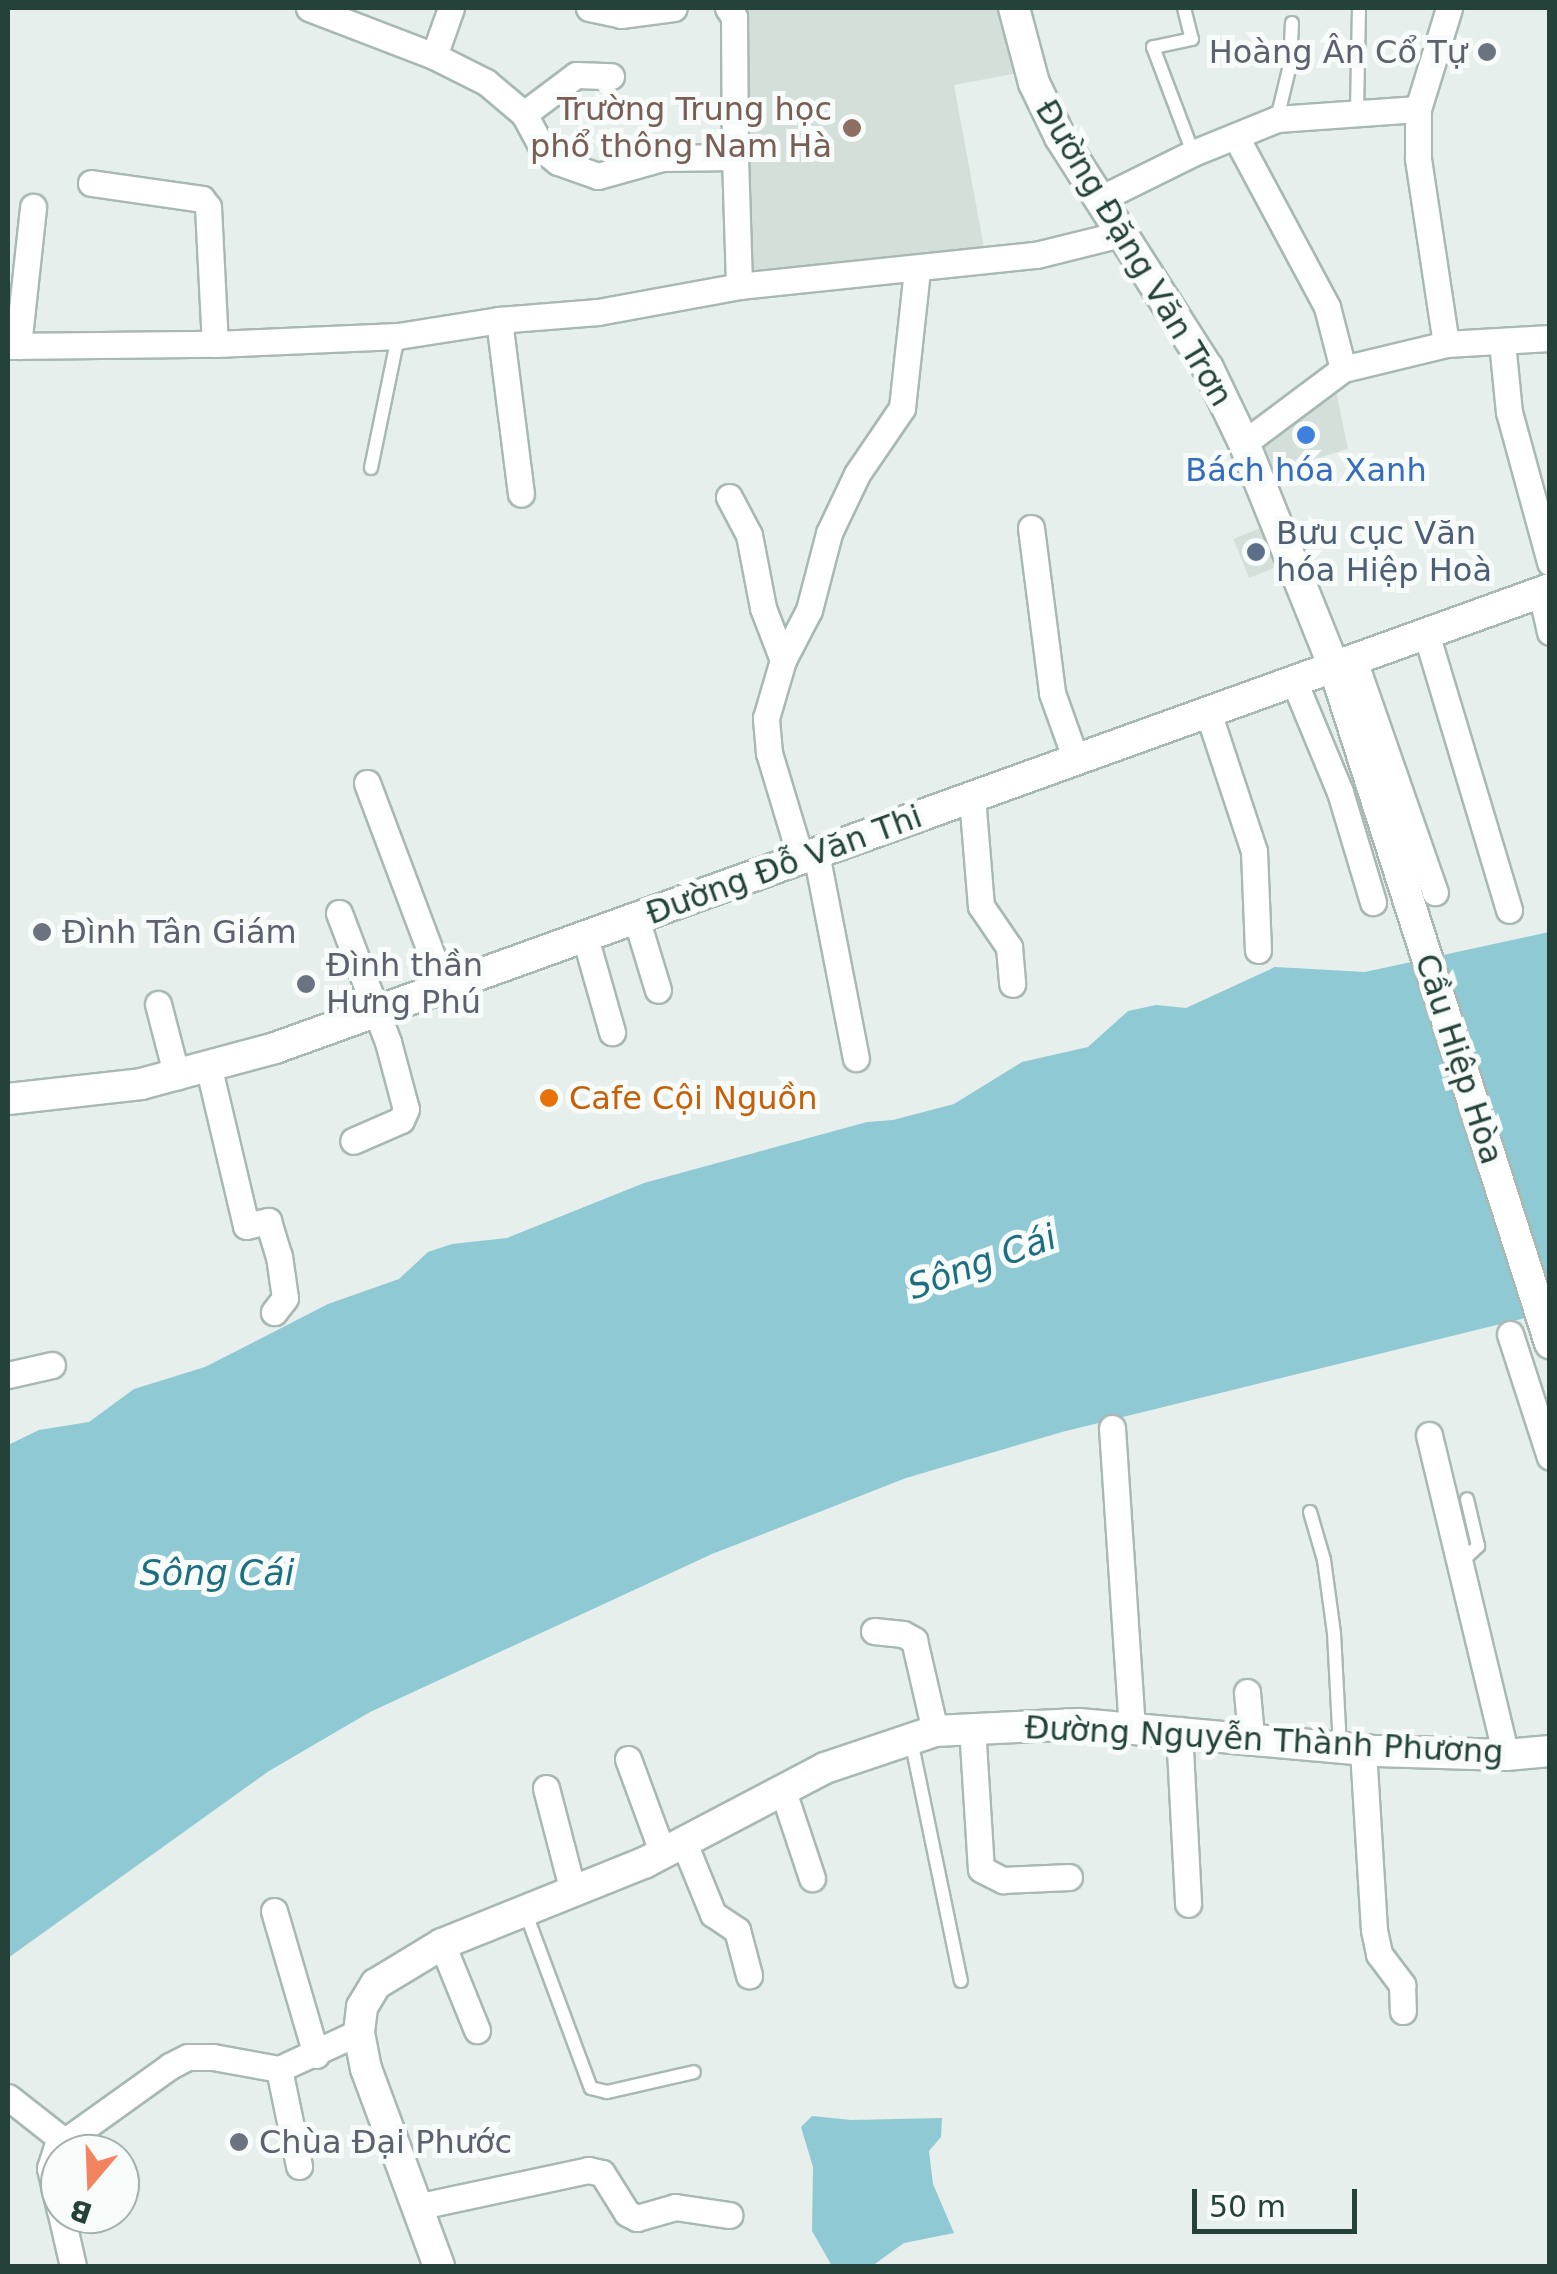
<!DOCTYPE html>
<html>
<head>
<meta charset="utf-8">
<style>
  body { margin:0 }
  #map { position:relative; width:1557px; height:2274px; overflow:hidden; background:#e6efeb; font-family:"DejaVu Sans",sans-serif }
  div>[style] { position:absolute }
  .built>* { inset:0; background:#d4dfda; transform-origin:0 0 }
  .water>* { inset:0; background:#8ec9d4 }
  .roads { filter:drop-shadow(2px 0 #a8b8b2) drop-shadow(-2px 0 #a8b8b2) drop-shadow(0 2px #a8b8b2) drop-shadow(0 -2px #a8b8b2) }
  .service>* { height:12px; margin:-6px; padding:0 6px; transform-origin:6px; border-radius:6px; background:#fff }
  .minor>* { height:25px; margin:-12.5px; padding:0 12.5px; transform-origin:12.5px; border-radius:12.5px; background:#fff }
  .tertiary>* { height:30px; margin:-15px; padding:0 15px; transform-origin:15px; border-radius:15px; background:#fff }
  .secondary>* { height:30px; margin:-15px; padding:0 15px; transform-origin:15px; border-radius:15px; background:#fff }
  .dots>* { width:28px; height:28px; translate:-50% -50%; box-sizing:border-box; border:5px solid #f7fbf9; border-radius:50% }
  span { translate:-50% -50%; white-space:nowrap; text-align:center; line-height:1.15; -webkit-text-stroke:10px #f7fbf9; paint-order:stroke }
  .worship-label { font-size:32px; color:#5b616d }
  .right { translate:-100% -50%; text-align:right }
  .left { translate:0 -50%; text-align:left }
  .education-label { font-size:32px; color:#785e54 }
  .street-label { font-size:32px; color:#24423a }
  .shop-label { font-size:32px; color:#366cbe }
  .service-label { font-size:32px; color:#4e5e75 }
  .food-label { font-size:32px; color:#c56008 }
  .water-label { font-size:35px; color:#1c6f80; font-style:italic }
  .frame { position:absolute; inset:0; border:10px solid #24423a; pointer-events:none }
  .north { position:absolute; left:40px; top:2134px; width:100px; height:100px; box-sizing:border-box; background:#f7fbf9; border:2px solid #a3b1ad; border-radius:50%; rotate:199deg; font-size:28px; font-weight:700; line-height:40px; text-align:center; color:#24423a }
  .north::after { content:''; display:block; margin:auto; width:35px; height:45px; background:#f4845f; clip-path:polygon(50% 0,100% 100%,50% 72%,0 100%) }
  .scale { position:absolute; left:1192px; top:2189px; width:165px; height:45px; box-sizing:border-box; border:5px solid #24423a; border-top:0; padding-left:12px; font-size:30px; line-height:35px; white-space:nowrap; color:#24423a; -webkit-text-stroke:8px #f7fbf9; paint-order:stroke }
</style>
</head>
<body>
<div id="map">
  <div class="built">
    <div style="clip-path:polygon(739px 8px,1000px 8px,1018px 73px,954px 85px,985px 253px,747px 277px)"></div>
    <div style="clip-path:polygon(1335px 386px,1348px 449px,1269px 472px,1257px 443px)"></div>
    <div style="left:1263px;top:527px;width:42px;height:32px;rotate:68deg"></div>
  </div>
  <div class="water">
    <div style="clip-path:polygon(1549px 932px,1549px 1312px,1062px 1432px,906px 1478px,712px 1554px,370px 1712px,269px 1771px,8px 1958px,8px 1445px,39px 1430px,89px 1422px,134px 1389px,205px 1367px,328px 1304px,399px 1279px,428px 1252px,452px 1244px,507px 1238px,644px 1183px,867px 1122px,893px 1120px,954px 1104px,1022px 1062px,1088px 1047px,1128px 1011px,1156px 1005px,1186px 1008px,1275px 967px,1365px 972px)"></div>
    <div style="clip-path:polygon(812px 2116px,851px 2120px,942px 2118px,941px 2137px,929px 2151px,933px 2184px,954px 2233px,904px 2243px,872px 2266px,832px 2266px,812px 2231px,813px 2167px,801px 2127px)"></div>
  </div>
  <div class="roads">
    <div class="service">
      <div style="left:1184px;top:8px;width:32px;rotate:76deg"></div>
      <div style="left:1192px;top:39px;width:40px;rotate:168deg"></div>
      <div style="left:1153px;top:47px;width:113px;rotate:69.3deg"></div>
      <div style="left:1357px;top:111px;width:103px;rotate:-88.9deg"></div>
      <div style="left:1277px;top:119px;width:56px;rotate:-76.5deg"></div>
      <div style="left:1290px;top:65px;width:42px;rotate:-87.3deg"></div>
      <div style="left:371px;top:468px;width:135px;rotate:-78.4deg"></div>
      <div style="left:1310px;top:1512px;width:50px;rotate:73.7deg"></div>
      <div style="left:1324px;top:1560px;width:74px;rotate:82.2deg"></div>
      <div style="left:1334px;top:1633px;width:114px;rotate:87deg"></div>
      <div style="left:1460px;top:1563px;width:25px;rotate:-43deg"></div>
      <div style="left:1478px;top:1546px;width:48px;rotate:-103.2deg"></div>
      <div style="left:911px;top:1740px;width:246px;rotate:78.3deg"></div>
      <div style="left:525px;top:1911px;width:189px;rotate:69.6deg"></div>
      <div style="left:591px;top:2088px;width:16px;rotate:14deg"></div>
      <div style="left:607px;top:2092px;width:89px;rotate:-12.9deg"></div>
    </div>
    <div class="minor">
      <div style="left:309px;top:8px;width:134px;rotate:21deg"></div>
      <div style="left:434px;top:56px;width:58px;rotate:26.6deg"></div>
      <div style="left:486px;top:82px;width:50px;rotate:40.1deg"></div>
      <div style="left:524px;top:114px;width:42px;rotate:61.6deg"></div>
      <div style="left:544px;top:151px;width:18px;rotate:38deg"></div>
      <div style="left:558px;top:162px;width:42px;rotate:19.3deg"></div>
      <div style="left:598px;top:176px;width:66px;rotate:-15.7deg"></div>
      <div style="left:662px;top:158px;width:73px;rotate:-0.8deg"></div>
      <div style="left:735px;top:157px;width:129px;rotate:88.2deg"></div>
      <div style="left:589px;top:8px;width:33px;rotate:12deg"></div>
      <div style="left:621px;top:15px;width:53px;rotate:-7.5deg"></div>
      <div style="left:728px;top:8px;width:11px;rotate:56deg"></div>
      <div style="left:734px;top:17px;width:140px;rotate:89.6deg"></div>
      <div style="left:434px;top:56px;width:51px;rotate:-70.5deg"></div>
      <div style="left:524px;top:114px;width:65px;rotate:-36.9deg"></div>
      <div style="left:576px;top:75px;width:35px;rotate:2deg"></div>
      <div style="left:1236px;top:137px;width:193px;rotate:61.8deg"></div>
      <div style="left:1327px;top:307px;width:64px;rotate:75.5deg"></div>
      <div style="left:1343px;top:369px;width:124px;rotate:143.2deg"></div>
      <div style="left:91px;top:183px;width:112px;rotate:8.2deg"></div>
      <div style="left:202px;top:199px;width:10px;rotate:53deg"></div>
      <div style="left:208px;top:207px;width:137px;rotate:87.1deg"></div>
      <div style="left:1102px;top:198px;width:102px;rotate:-26.3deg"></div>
      <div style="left:1193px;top:153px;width:91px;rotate:-22deg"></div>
      <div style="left:1277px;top:119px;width:141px;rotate:-4.1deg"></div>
      <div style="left:499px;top:320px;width:175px;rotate:82.8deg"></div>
      <div style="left:1502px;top:342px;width:70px;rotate:84.3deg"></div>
      <div style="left:1509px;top:412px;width:156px;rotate:74.7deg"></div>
      <div style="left:1446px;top:344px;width:188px;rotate:-98.6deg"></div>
      <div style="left:1418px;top:158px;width:49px;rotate:-90deg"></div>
      <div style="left:1418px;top:109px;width:106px;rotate:-72.9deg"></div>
      <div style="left:8px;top:346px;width:207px;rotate:-0.6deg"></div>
      <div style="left:215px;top:344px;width:183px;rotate:-2.5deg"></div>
      <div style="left:398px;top:336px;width:102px;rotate:-9deg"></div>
      <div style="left:499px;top:320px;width:99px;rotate:-4.6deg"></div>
      <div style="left:598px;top:312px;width:143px;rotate:-10.4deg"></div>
      <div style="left:739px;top:286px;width:299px;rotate:-6deg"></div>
      <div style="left:1036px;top:255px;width:92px;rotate:-13.9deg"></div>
      <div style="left:18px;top:346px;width:140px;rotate:-83.8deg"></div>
      <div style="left:1343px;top:369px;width:106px;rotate:-13.6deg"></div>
      <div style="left:1446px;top:344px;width:104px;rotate:-3.3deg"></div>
      <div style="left:729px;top:497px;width:43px;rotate:62.2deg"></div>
      <div style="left:749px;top:535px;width:74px;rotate:79.1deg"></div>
      <div style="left:763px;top:608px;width:56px;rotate:69deg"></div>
      <div style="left:1031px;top:528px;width:166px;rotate:82.7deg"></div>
      <div style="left:1052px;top:693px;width:71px;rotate:70.3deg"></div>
      <div style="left:1541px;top:592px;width:41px;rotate:77.3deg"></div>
      <div style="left:1426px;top:633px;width:289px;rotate:73.3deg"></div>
      <div style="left:1354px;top:660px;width:246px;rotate:70.8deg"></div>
      <div style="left:1294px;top:681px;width:120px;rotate:67.5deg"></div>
      <div style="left:1340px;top:792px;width:115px;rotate:73.3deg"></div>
      <div style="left:1208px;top:712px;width:146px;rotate:71.7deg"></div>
      <div style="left:1254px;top:851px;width:99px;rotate:87.7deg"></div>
      <div style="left:367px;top:783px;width:219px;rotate:69.4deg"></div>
      <div style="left:972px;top:797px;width:109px;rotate:85.3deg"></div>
      <div style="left:981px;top:906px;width:50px;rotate:55.7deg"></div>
      <div style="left:1009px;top:947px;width:37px;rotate:85deg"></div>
      <div style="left:816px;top:853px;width:209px;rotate:79deg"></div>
      <div style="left:801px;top:859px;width:111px;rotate:-106.8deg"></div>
      <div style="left:769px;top:753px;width:35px;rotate:-95deg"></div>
      <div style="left:766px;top:718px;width:60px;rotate:-73.7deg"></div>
      <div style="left:783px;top:660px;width:56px;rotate:-62.5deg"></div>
      <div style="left:809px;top:610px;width:80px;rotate:-75.4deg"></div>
      <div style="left:829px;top:533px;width:65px;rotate:-64.6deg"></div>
      <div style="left:857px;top:474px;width:80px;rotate:-55.7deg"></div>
      <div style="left:902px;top:408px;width:139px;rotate:-83.8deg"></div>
      <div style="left:339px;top:913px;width:138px;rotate:69.2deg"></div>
      <div style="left:388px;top:1042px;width:69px;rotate:75deg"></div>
      <div style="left:406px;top:1109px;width:12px;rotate:114deg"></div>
      <div style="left:401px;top:1120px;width:52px;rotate:156.4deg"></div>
      <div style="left:636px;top:918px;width:75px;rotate:73deg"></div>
      <div style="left:585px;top:937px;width:99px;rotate:74.1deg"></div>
      <div style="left:158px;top:1004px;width:75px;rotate:75.4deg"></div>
      <div style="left:209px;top:1069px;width:161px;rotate:76.7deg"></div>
      <div style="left:246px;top:1226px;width:23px;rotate:-13deg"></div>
      <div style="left:268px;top:1221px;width:37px;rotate:73deg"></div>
      <div style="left:279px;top:1256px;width:42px;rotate:81.9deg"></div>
      <div style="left:285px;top:1298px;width:18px;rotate:128deg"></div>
      <div style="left:1510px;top:1334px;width:129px;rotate:72deg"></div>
      <div style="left:8px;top:1375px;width:45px;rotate:-12.8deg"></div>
      <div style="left:1112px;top:1428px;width:299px;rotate:86.2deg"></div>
      <div style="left:1429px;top:1435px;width:329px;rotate:76.5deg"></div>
      <div style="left:874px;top:1631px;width:29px;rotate:6deg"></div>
      <div style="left:903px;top:1634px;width:13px;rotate:29deg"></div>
      <div style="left:914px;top:1640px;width:93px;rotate:77deg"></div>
      <div style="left:1247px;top:1692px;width:44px;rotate:84.8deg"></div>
      <div style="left:972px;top:1727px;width:142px;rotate:86.4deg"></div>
      <div style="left:981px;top:1869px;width:25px;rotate:27deg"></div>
      <div style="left:1003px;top:1880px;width:66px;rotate:-2.6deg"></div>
      <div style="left:1179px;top:1730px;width:174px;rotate:87deg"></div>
      <div style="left:1363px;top:1750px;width:180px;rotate:86.5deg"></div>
      <div style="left:1374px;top:1930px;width:25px;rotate:78deg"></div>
      <div style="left:1379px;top:1954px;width:39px;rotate:53deg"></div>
      <div style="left:1402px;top:1985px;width:26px;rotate:88deg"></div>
      <div style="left:628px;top:1759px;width:101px;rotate:69.8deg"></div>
      <div style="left:546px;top:1788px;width:107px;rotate:75.4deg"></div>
      <div style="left:783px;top:1791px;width:92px;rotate:71.6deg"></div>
      <div style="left:684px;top:1843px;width:77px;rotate:67.8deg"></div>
      <div style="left:713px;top:1914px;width:29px;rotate:34deg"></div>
      <div style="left:737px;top:1930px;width:47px;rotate:75.1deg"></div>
      <div style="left:274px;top:1911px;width:150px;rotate:73.7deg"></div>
      <div style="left:442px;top:1944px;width:93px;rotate:67.9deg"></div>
      <div style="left:279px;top:2069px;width:99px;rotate:78.3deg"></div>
      <div style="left:8px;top:2097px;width:71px;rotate:38.2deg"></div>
      <div style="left:416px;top:2207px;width:176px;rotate:-12.1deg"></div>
      <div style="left:588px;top:2170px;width:14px;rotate:12deg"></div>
      <div style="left:602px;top:2173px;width:47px;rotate:58deg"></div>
      <div style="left:627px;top:2213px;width:11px;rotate:27deg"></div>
      <div style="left:637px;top:2218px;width:40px;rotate:-16deg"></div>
      <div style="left:675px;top:2207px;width:55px;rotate:8.4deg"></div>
      <div style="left:60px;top:2211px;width:44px;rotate:-103.1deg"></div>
      <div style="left:50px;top:2168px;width:22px;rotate:-72deg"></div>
      <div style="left:57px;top:2147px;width:139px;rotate:-35.6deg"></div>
      <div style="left:170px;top:2066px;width:20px;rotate:-27deg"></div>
      <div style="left:188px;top:2057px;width:25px"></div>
      <div style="left:213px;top:2057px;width:67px;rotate:10.3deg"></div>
      <div style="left:279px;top:2069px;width:88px;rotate:-24.8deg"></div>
      <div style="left:61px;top:2214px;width:53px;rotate:77deg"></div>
    </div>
    <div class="tertiary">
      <div style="left:8px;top:1099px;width:134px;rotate:-6.4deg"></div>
      <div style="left:141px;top:1084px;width:139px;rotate:-15deg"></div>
      <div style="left:275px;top:1048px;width:1355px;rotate:-19.8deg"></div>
    </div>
    <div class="secondary">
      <div style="left:1014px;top:8px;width:78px;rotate:75.1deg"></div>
      <div style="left:1034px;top:83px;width:60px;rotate:64.3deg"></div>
      <div style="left:1060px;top:137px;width:274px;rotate:57.4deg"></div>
      <div style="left:1208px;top:368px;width:83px;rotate:64.4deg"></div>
      <div style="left:1244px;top:443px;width:241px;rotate:68.1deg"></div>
      <div style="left:1334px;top:667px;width:710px;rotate:72.28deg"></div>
      <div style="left:439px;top:2266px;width:210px;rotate:-110.3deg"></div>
      <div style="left:366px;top:2069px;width:38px;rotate:-101deg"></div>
      <div style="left:359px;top:2032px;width:25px;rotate:-83deg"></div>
      <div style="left:362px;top:2007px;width:27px;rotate:-59deg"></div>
      <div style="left:376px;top:1984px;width:77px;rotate:-31.2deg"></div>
      <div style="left:442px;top:1944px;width:218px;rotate:-21.9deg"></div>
      <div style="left:644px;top:1863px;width:204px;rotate:-27.7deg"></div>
      <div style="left:825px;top:1768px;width:116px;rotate:-18.6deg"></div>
      <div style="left:935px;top:1731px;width:144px;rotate:-2.8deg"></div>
      <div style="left:1079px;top:1724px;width:299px;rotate:5.2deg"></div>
      <div style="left:1377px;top:1751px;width:129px;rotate:1.8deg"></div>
      <div style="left:1506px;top:1755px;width:44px;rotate:-5.2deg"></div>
    </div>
  </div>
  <div class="dots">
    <div style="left:1487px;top:52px;background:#6b7280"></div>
    <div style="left:852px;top:128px;background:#8d6e63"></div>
    <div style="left:1306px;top:435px;background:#3f7fe0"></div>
    <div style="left:1256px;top:552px;background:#5c6f8a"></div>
    <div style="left:42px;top:932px;background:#6b7280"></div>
    <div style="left:306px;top:984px;background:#6b7280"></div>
    <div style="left:549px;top:1098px;background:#e8710a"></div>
    <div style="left:239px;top:2142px;background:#6b7280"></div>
  </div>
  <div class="worship-label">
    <span class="right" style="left:1467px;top:52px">Hoàng Ân Cổ Tự</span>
    <span class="left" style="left:62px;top:932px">Đình Tân Giám</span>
    <span class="left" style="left:326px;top:984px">Đình thần<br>Hưng Phú</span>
    <span class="left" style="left:259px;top:2142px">Chùa Đại Phước</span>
  </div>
  <div class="education-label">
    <span class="right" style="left:832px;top:128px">Trường Trung học<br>phổ thông Nam Hà</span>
  </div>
  <div class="street-label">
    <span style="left:1134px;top:253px;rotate:59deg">Đường Đặng Văn Trơn</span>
    <span style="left:784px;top:865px;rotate:-20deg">Đường Đỗ Văn Thi</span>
    <span style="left:1459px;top:1059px;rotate:72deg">Cầu Hiệp Hòa</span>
    <span style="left:1264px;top:1740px;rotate:3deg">Đường Nguyễn Thành Phương</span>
  </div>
  <div class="shop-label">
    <span style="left:1306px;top:470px">Bách hóa Xanh</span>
  </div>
  <div class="service-label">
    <span class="left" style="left:1276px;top:552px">Bưu cục Văn<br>hóa Hiệp Hoà</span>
  </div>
  <div class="food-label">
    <span class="left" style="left:569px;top:1098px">Cafe Cội Nguồn</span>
  </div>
  <div class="water-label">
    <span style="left:982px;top:1262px;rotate:-20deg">Sông Cái</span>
    <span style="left:217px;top:1573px">Sông Cái</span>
  </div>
  <div class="frame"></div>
  <div class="north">B</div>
  <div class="scale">50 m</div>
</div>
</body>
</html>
